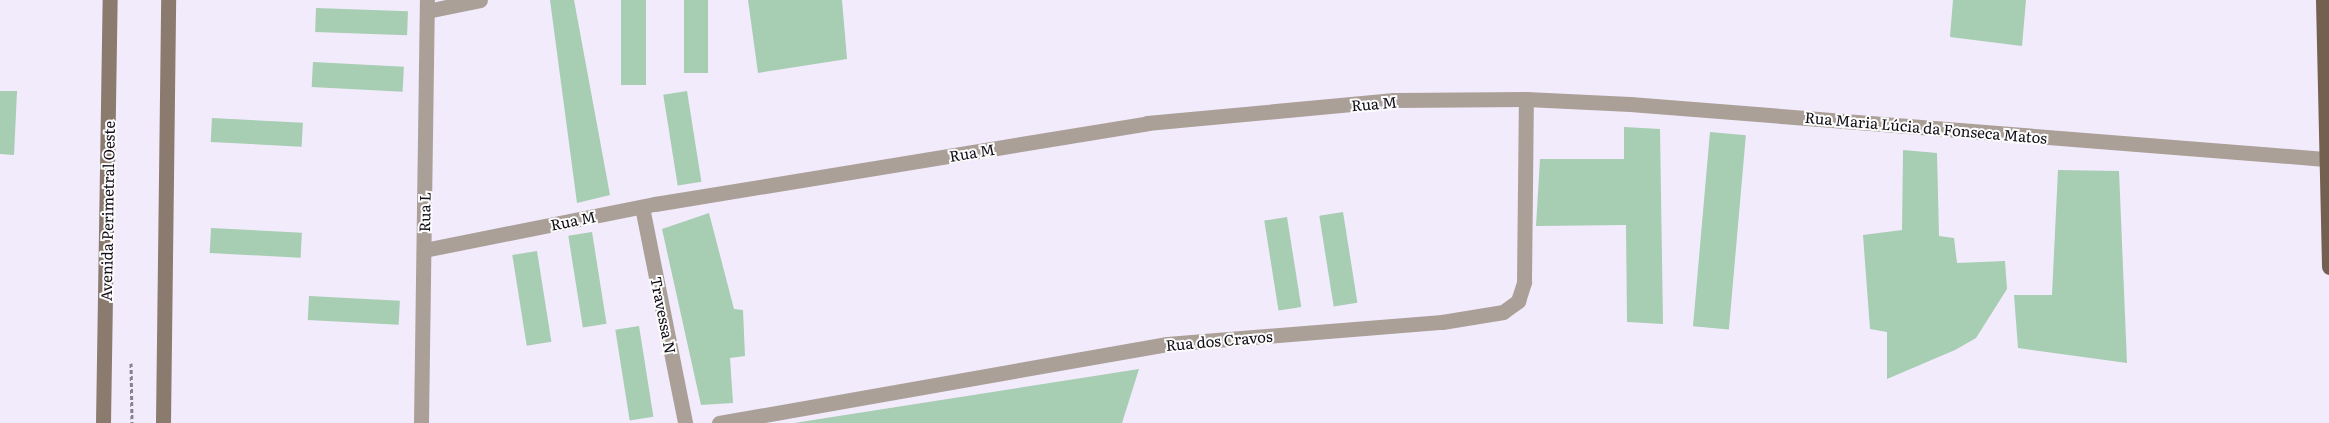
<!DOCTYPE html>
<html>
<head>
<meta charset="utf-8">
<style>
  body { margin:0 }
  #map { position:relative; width:2329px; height:423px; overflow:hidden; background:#f2ebfc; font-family:Literata,serif }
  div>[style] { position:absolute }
  .green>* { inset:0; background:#a7cdb2; transform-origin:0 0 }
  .path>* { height:3px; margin-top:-1.5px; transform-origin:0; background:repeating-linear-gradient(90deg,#86818e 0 4px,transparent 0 6.5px) }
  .minor>* { height:15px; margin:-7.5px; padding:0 7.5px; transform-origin:7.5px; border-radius:7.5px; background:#aba098 }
  .secondary>* { height:15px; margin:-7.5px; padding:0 7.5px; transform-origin:7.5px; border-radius:7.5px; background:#8b7a6e }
  .primary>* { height:15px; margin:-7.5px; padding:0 7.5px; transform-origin:7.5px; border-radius:7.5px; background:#736051 }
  span { translate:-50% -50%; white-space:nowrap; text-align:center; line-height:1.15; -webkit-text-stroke:4px #fcfcfc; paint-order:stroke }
  .street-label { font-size:15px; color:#110d16 }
</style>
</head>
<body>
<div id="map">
  <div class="green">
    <div style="clip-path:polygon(550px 0,574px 0,610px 195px,577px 203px)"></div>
    <div style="left:621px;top:0;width:25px;height:85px"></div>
    <div style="left:684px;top:0;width:24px;height:73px"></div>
    <div style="clip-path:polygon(748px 0,842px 0,847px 59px,758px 73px)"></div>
    <div style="clip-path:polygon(1953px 0,2026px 0,2022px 46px,1950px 37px)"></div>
    <div style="left:316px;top:8px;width:92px;height:24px;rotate:2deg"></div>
    <div style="left:313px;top:62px;width:91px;height:25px;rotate:3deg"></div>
    <div style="clip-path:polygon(0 91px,17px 91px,14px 155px,0 154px)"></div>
    <div style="left:687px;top:91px;width:92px;height:24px;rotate:81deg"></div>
    <div style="left:212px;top:118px;width:91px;height:24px;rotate:3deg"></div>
    <div style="clip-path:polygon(1624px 127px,1660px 129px,1663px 324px,1627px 322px,1626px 225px,1536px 226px,1540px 159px,1624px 159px)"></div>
    <div style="left:1710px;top:132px;width:36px;height:195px;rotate:5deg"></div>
    <div style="clip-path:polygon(1903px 150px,1937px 153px,1939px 236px,1954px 238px,1957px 263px,2005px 261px,2007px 289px,1976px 338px,1955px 350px,1887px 379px,1887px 332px,1870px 329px,1863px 235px,1902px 230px)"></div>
    <div style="clip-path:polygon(2058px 170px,2119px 171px,2127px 363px,2018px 348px,2014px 295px,2052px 295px)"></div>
    <div style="left:1343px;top:212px;width:92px;height:24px;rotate:81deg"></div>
    <div style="clip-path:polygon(709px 213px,734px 309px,743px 310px,745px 356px,730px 358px,733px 403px,701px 405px,662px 229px)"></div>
    <div style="left:1287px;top:217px;width:91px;height:23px;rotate:81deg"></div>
    <div style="left:211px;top:228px;width:91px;height:25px;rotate:3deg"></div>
    <div style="left:592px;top:232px;width:93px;height:24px;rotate:81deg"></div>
    <div style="left:537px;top:251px;width:92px;height:25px;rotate:81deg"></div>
    <div style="left:309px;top:296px;width:91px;height:24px;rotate:3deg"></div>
    <div style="left:639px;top:326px;width:92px;height:24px;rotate:81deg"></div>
    <div style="clip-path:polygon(1139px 369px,1122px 423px,794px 423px)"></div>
  </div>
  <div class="path">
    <div style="left:131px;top:363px;width:60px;rotate:89deg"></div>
  </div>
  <div class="minor">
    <div style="left:427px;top:11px;width:54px;rotate:-11.7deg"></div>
    <div style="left:642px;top:207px;width:220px;rotate:78.7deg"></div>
    <div style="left:424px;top:250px;width:236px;rotate:-11.3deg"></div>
    <div style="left:655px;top:204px;width:499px;rotate:-9.3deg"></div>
    <div style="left:1147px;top:123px;width:248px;rotate:-5.3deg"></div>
    <div style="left:1394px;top:100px;width:132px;rotate:-0.4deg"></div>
    <div style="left:1526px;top:99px;width:104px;rotate:2.8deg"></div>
    <div style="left:1630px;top:104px;width:697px;rotate:4.52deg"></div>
    <div style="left:421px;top:423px;width:423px;rotate:-89.2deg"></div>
    <div style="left:719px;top:423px;width:455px;rotate:-10deg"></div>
    <div style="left:1167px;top:344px;width:276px;rotate:-4.6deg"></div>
    <div style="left:1442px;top:322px;width:62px;rotate:-9.3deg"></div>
    <div style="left:1503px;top:312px;width:19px;rotate:-36deg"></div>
    <div style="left:1518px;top:301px;width:20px;rotate:-72deg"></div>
    <div style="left:1524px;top:282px;width:183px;rotate:-89.4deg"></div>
  </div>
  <div class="secondary">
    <div style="left:103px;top:423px;width:423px;rotate:-89.1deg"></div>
    <div style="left:163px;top:423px;width:423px;rotate:-89.3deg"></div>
  </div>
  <div class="primary">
    <div style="left:2323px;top:0;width:267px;rotate:88.7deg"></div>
  </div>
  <div class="street-label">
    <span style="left:1374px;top:103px;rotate:-5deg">Rua M</span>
    <span style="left:1926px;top:127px;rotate:5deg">Rua Maria Lúcia da Fonseca Matos</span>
    <span style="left:972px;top:152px;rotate:-9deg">Rua M</span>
    <span style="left:107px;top:211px;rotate:-89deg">Avenida Perimetral Oeste</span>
    <span style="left:424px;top:212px;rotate:-89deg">Rua L</span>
    <span style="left:573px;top:220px;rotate:-11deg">Rua M</span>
    <span style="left:664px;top:315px;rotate:79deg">Travessa N</span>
    <span style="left:1219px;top:340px;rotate:-5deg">Rua dos Cravos</span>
  </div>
</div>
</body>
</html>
